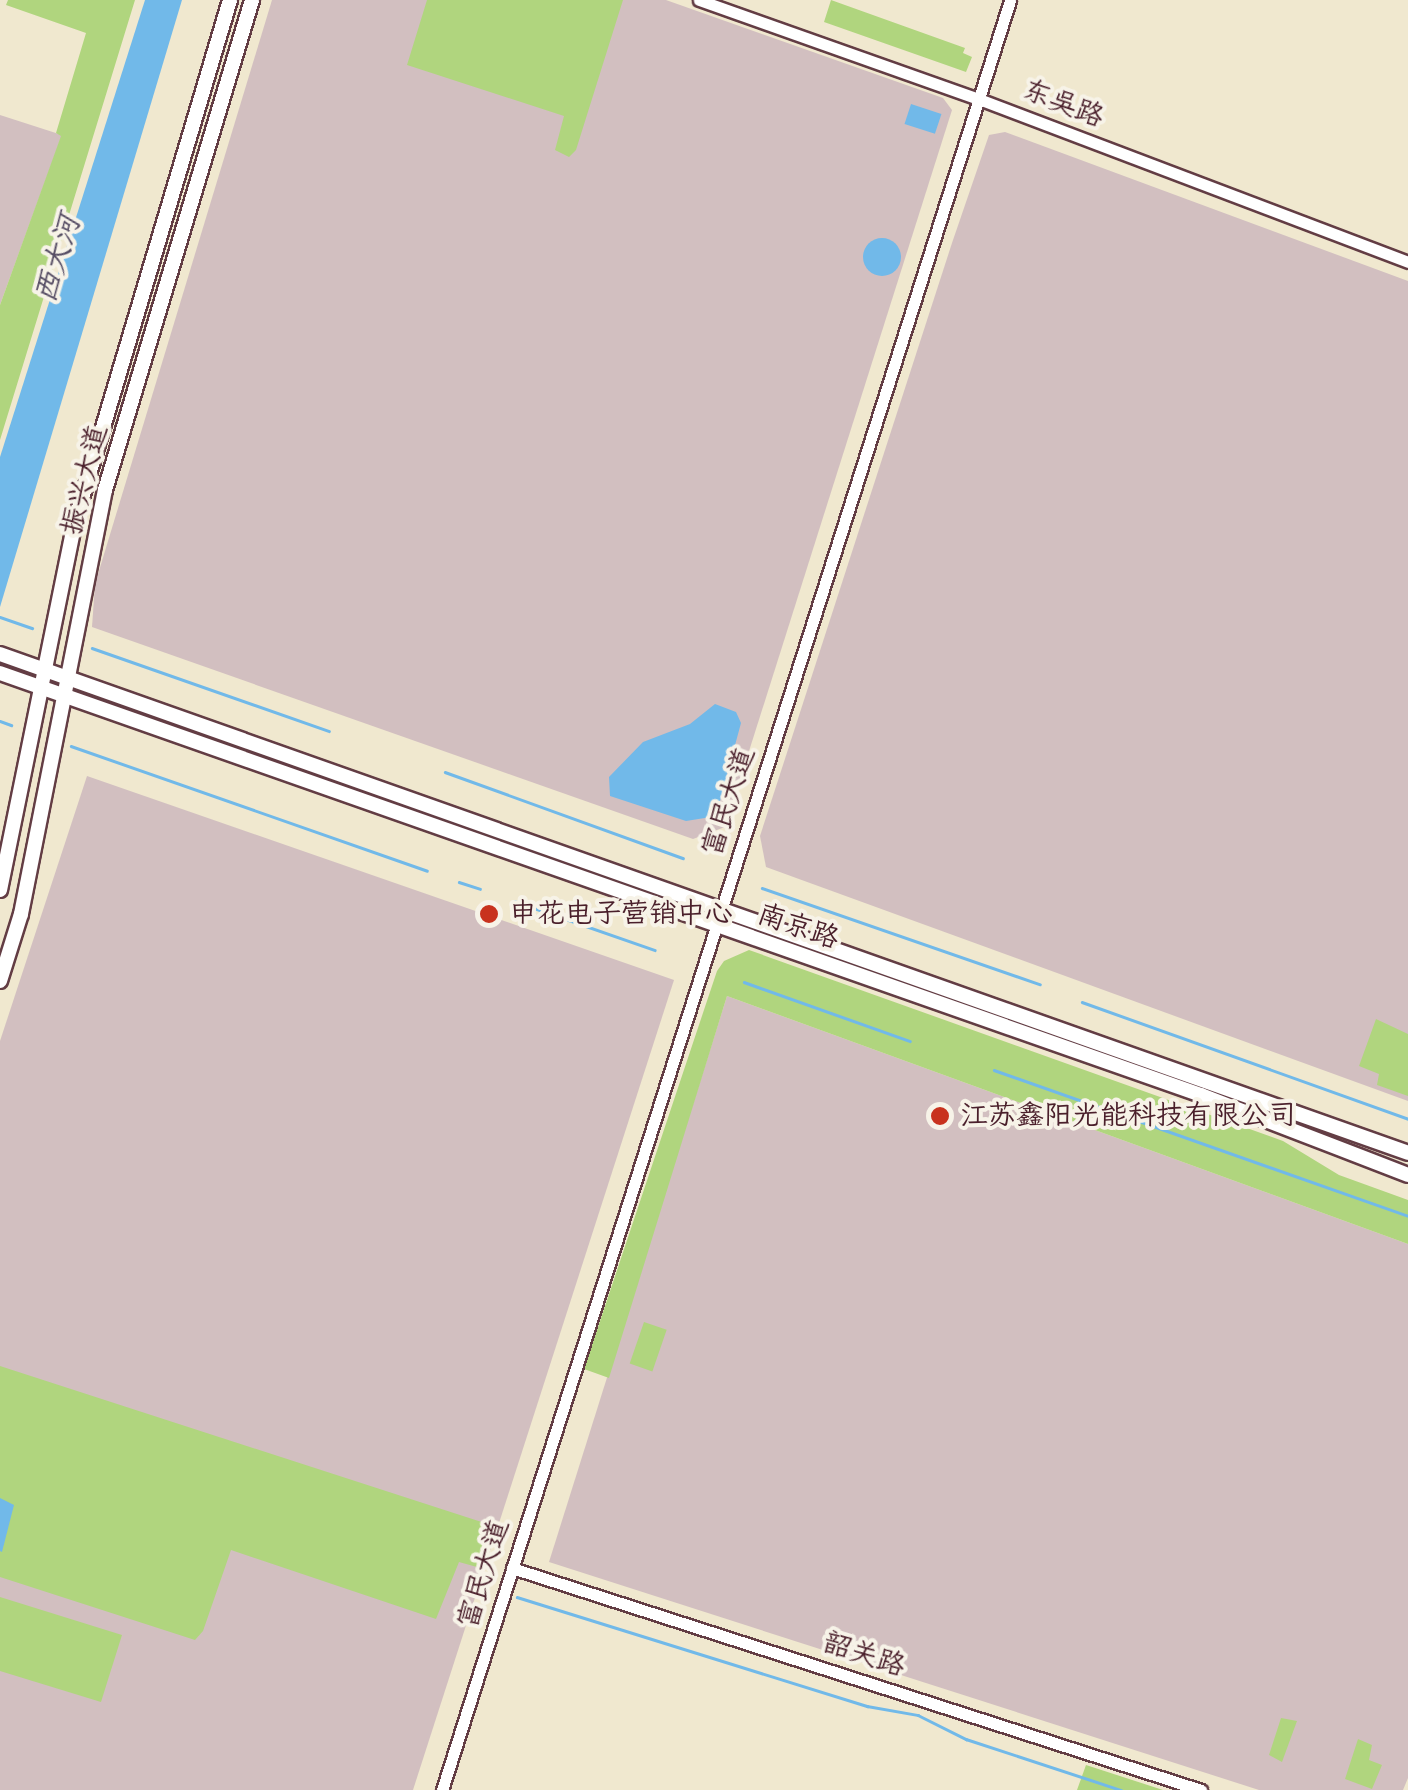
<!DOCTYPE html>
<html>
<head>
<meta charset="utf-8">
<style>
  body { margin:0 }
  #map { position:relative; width:1408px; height:1790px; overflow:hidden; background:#f0e8cf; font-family:Pangolin,"LXGW WenKai TC",sans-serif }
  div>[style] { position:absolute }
  .industrial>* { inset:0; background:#d2bfc0 }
  .green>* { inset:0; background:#b0d57e; transform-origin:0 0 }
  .water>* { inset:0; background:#71b9e9; transform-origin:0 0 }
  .round { border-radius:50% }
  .stream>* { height:2.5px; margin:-1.25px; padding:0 1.25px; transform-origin:1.25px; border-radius:1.25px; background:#71b9e9 }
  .roads { filter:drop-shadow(2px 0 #633d44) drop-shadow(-2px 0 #633d44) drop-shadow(0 2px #633d44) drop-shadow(0 -2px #633d44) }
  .minor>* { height:11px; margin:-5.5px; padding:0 5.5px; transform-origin:5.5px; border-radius:5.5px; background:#fff }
  .major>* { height:14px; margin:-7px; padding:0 7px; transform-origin:7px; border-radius:7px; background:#fff }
  .dots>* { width:28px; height:28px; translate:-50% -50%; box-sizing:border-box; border:5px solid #f7f3e8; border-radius:50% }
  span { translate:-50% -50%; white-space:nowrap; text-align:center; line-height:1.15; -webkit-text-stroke:8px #f7f3e8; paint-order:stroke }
  .street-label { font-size:28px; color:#4a1f2b }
  .poi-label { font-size:28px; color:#4a1f2b }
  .left { translate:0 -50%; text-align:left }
  .water-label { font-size:30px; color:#564d64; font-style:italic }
</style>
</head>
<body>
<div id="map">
  <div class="industrial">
    <div style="clip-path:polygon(272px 0,666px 0,943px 98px,952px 110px,725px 827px,693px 839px,92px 627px,95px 584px)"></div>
    <div style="clip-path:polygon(0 115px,62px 135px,0 305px)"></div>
    <div style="clip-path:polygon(1005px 132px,1408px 281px,1408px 1101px,766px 867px,760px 836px,952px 243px,989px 135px)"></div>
    <div style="clip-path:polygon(87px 776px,674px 980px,413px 1790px,0 1790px,0 1041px)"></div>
    <div style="clip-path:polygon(727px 996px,1408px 1244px,1408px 1778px,1403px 1790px,1259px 1790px,549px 1562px)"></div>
  </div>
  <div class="green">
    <div style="clip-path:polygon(8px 0,135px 0,0 440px,0 305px,61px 136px,56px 133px,86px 33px,6px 5px)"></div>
    <div style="clip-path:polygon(427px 0,623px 0,576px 150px,569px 157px,555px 150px,564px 116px,407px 65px)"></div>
    <div style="clip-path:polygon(831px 0,965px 48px,963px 53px,972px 57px,966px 72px,824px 22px)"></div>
    <div style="clip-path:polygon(749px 950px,1283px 1141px,1339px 1175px,1408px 1200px,1408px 1244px,727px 996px,609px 1378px,584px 1369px,717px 971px,724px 961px)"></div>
    <div style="clip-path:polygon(1376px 1019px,1408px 1034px,1408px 1096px,1377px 1085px,1379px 1074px,1359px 1066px)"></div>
    <div style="left:644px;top:1322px;width:24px;height:44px;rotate:19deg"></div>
    <div style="clip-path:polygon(0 1366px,497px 1527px,484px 1569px,459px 1562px,436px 1619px,231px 1550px,203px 1631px,195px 1640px,0 1577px)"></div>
    <div style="clip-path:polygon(0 1597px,122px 1635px,101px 1702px,0 1671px)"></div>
    <div style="clip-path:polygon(1281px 1718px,1297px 1721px,1282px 1762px,1269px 1755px)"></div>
    <div style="clip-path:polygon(1358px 1739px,1372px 1745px,1369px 1760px,1382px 1765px,1372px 1789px,1345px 1779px)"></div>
    <div style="clip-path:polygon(1086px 1765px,1163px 1790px,1077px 1790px)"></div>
  </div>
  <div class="water">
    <div style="clip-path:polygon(145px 0,182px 0,0 607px,0 457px)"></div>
    <div style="left:911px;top:104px;width:32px;height:21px;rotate:18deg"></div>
    <div class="round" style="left:863px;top:238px;width:38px;height:38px"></div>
    <div style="clip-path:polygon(715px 704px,736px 712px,741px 723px,720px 801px,711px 817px,686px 821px,610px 796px,609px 777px,643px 742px,690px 724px)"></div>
    <div style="clip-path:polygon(0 1498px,14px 1505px,2px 1552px,0 1551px)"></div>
  </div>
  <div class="stream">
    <div style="left:0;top:617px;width:34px;rotate:19deg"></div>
    <div style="left:92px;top:648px;width:251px;rotate:19.3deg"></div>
    <div style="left:0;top:721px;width:12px;rotate:20deg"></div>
    <div style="left:71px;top:746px;width:377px;rotate:19.3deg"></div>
    <div style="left:445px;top:772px;width:253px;rotate:19.9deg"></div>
    <div style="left:459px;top:882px;width:22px;rotate:18deg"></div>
    <div style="left:762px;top:888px;width:294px;rotate:19.1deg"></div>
    <div style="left:514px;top:901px;width:149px;rotate:19.2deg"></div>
    <div style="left:744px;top:982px;width:176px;rotate:19.6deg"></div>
    <div style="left:1082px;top:1002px;width:346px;rotate:19.7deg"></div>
    <div style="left:994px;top:1070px;width:439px;rotate:19.4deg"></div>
    <div style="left:517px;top:1597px;width:367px;rotate:17.3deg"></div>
    <div style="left:867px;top:1706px;width:52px;rotate:10deg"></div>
    <div style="left:918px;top:1715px;width:54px;rotate:26.6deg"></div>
    <div style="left:966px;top:1739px;width:163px;rotate:18.2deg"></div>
  </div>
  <div class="roads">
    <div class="minor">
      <div style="left:699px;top:0;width:297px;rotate:19.5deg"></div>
      <div style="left:979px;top:99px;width:459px;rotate:20.8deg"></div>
      <div style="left:512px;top:1568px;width:724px;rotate:17.86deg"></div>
      <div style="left:442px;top:1790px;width:1878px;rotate:-72.39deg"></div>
    </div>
    <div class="major">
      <div style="left:0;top:654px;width:1494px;rotate:19.51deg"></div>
      <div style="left:0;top:673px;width:1273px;rotate:19.36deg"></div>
      <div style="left:1201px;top:1095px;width:222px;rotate:21.1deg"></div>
      <div style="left:0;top:890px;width:372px;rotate:-78.5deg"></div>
      <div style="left:74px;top:525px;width:548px;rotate:-73.45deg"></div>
      <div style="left:0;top:981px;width:70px;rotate:-72.6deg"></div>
      <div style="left:21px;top:914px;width:432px;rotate:-78.8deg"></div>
      <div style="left:105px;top:490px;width:512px;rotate:-73.3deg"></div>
    </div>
  </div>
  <div class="dots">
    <div style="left:489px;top:914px;background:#c8321e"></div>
    <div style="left:940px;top:1116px;background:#c8321e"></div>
  </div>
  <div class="street-label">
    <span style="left:1063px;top:104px;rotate:21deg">东吴路</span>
    <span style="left:85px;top:480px;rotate:-76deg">振兴大道</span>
    <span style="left:729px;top:802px;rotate:-72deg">富民大道</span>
    <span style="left:798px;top:927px;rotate:19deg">南京路</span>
    <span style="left:484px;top:1574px;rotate:-73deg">富民大道</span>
    <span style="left:864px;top:1655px;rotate:18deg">韶关路</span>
  </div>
  <div class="poi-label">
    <span class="left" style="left:509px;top:914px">申花电子营销中心</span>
    <span class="left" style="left:960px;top:1116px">江苏鑫阳光能科技有限公司</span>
  </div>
  <div class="water-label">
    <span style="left:58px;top:259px;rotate:-73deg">西大河</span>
  </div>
</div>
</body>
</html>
